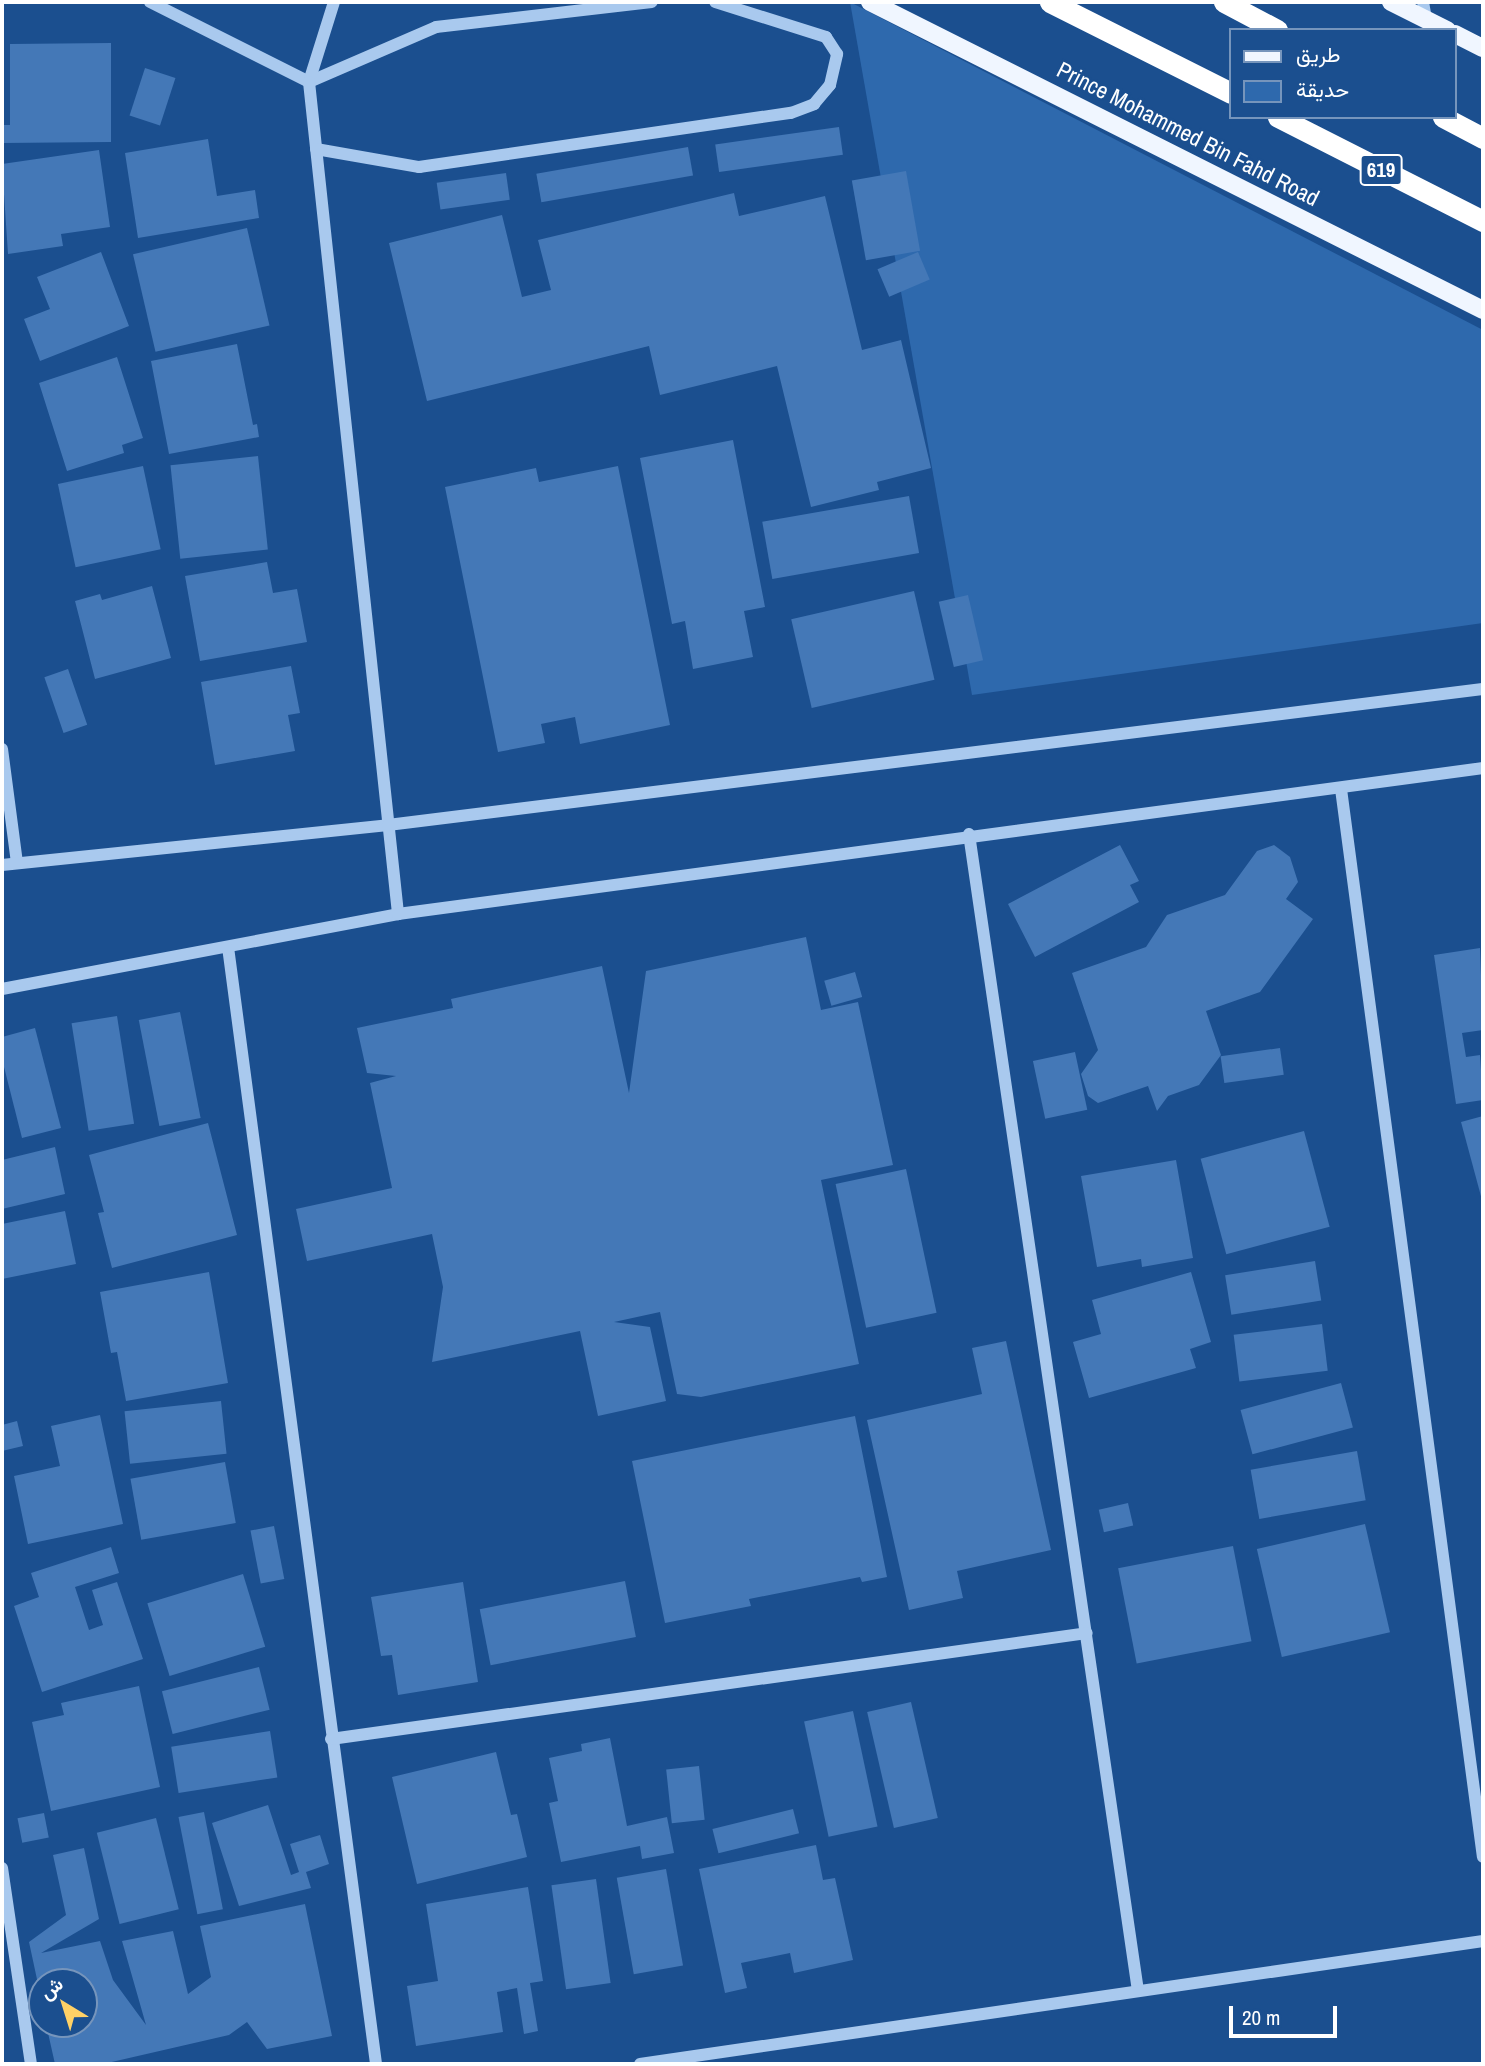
<!DOCTYPE html>
<html>
<head>
<meta charset="utf-8">
<style>
  body { margin:0 }
  #map { position:relative; width:1485px; height:2066px; overflow:hidden; background:#1b4f8f; font-family:"Archivo Narrow",Vazirmatn,sans-serif }
  div>[style] { position:absolute }
  .green>* { inset:0; background:#2e69ad }
  .building>* { inset:0; background:#4478b7; transform-origin:0 0 }
  .minor>* { height:12px; margin:-6px; padding:0 6px; transform-origin:6px; border-radius:6px; background:#a9c9ee }
  .major>* { height:18px; margin:-9px; padding:0 9px; transform-origin:9px; border-radius:9px; background:#f0f6ff }
  .highway>* { height:21px; margin:-10.5px; padding:0 10.5px; transform-origin:10.5px; border-radius:10.5px; background:#fff }
  span { translate:-50% -50%; white-space:nowrap; text-align:center; line-height:1.15; -webkit-text-stroke:5px #1b4f8f; paint-order:stroke }
  .shield-label span { padding:2px 5px; background:#1b4f8f; border:2px solid; border-radius:5px; -webkit-text-stroke-width:0 }
  .shield-label { font-size:21px; color:#fff; font-weight:700 }
  .street-label { font-size:23px; color:#fff }
  .frame { position:absolute; inset:0; border:4px solid #fff; pointer-events:none }
  .legend { position:absolute; left:1229px; top:28px; width:228px; height:91px; box-sizing:border-box; background:#1b4f8f; border:2px solid #7695bc; margin:0; padding:9px 12px; list-style:none; font-size:21px; color:#fff }
  .legend li { display:flex; align-items:center; gap:14px; height:35px }
  .legend b { width:35px; border:2px solid #7695bc }
  .north { position:absolute; left:28px; top:1968px; width:70px; height:70px; box-sizing:border-box; background:#1b4f8f; border:2px solid #7695bc; border-radius:50%; rotate:322deg; font-size:19px; font-weight:700; line-height:28px; text-align:center; color:#fff }
  .north::after { content:''; display:block; margin:auto; width:24px; height:32px; background:#ffd166; clip-path:polygon(50% 0,100% 100%,50% 72%,0 100%) }
  .scale { position:absolute; left:1229px; top:2006px; width:108px; height:32px; box-sizing:border-box; border:4px solid #fff; border-top:0; padding-left:9px; font-size:21px; line-height:24px; white-space:nowrap; color:#fff; -webkit-text-stroke:5px #1b4f8f; paint-order:stroke }
</style>
</head>
<body>
<div id="map">
  <div class="green">
    <div style="clip-path:polygon(850px 2px,1483px 330px,1483px 623px,972px 695px)"></div>
  </div>
  <div class="building">
    <div style="clip-path:polygon(111px 43px,111px 142px,2px 143px,2px 125px,10px 125px,10px 44px)"></div>
    <div style="left:145px;top:68px;width:32px;height:50px;rotate:18deg"></div>
    <div style="left:839px;top:127px;width:28px;height:125px;rotate:82deg"></div>
    <div style="clip-path:polygon(208px 139px,217px 196px,255px 190px,259px 218px,138px 238px,125px 153px)"></div>
    <div style="left:688px;top:147px;width:29px;height:154px;rotate:80deg"></div>
    <div style="clip-path:polygon(99px 150px,110px 227px,61px 234px,63px 246px,8px 254px,2px 164px)"></div>
    <div style="left:906px;top:171px;width:81px;height:55px;rotate:80deg"></div>
    <div style="left:506px;top:173px;width:27px;height:70px;rotate:82deg"></div>
    <div style="clip-path:polygon(734px 193px,739px 216px,825px 196px,862px 350px,901px 340px,931px 468px,877px 482px,879px 490px,811px 507px,777px 366px,660px 395px,649px 346px,427px 401px,389px 243px,502px 215px,522px 297px,551px 290px,538px 240px)"></div>
    <div style="left:247px;top:228px;width:100px;height:117px;rotate:77deg"></div>
    <div style="clip-path:polygon(101px 252px,129px 326px,40px 361px,24px 319px,50px 309px,37px 277px)"></div>
    <div style="left:918px;top:252px;width:30px;height:44px;rotate:67deg"></div>
    <div style="clip-path:polygon(237px 344px,253px 425px,257px 424px,259px 437px,169px 454px,151px 361px)"></div>
    <div style="clip-path:polygon(117px 357px,143px 438px,122px 445px,124px 453px,67px 471px,39px 383px)"></div>
    <div style="clip-path:polygon(733px 440px,765px 607px,744px 611px,753px 657px,693px 669px,685px 621px,672px 624px,640px 458px)"></div>
    <div style="left:258px;top:456px;width:94px;height:88px;rotate:84deg"></div>
    <div style="left:143px;top:466px;width:85px;height:87px;rotate:78deg"></div>
    <div style="clip-path:polygon(618px 466px,670px 725px,580px 744px,575px 717px,541px 724px,545px 743px,498px 752px,445px 487px,536px 468px,539px 482px)"></div>
    <div style="left:909px;top:496px;width:58px;height:149px;rotate:80deg"></div>
    <div style="clip-path:polygon(267px 562px,273px 593px,297px 589px,307px 642px,200px 661px,185px 576px)"></div>
    <div style="clip-path:polygon(152px 586px,171px 658px,95px 679px,75px 601px,100px 594px,102px 600px)"></div>
    <div style="left:914px;top:591px;width:91px;height:126px;rotate:77deg"></div>
    <div style="left:968px;top:595px;width:67px;height:30px;rotate:77deg"></div>
    <div style="clip-path:polygon(291px 666px,300px 713px,288px 715px,295px 751px,215px 765px,201px 682px)"></div>
    <div style="left:68px;top:669px;width:59px;height:25px;rotate:71deg"></div>
    <div style="clip-path:polygon(1120px 845px,1139px 881px,1130px 885px,1139px 902px,1035px 957px,1008px 904px)"></div>
    <div style="clip-path:polygon(1274px 845px,1290px 857px,1298px 882px,1286px 899px,1313px 919px,1260px 992px,1206px 1011px,1221px 1055px,1199px 1085px,1168px 1096px,1157px 1111px,1148px 1086px,1098px 1103px,1088px 1096px,1081px 1074px,1098px 1050px,1072px 973px,1146px 947px,1167px 915px,1225px 895px,1257px 851px)"></div>
    <div style="clip-path:polygon(806px 937px,821px 1010px,858px 1002px,893px 1165px,821px 1180px,859px 1364px,701px 1397px,677px 1394px,660px 1312px,614px 1322px,650px 1327px,666px 1401px,598px 1416px,580px 1331px,432px 1362px,443px 1287px,432px 1234px,307px 1261px,296px 1209px,392px 1188px,370px 1083px,396px 1076px,367px 1073px,357px 1028px,453px 1008px,451px 999px,602px 966px,629px 1093px,646px 971px)"></div>
    <div style="clip-path:polygon(1480px 948px,1483px 1030px,1462px 1033px,1466px 1057px,1480px 1055px,1483px 1100px,1456px 1104px,1434px 955px)"></div>
    <div style="left:855px;top:972px;width:26px;height:32px;rotate:74deg"></div>
    <div style="left:180px;top:1012px;width:108px;height:42px;rotate:79deg"></div>
    <div style="left:117px;top:1016px;width:109px;height:46px;rotate:81deg"></div>
    <div style="clip-path:polygon(35px 1028px,61px 1128px,22px 1138px,2px 1059px,2px 1037px)"></div>
    <div style="left:1280px;top:1048px;width:27px;height:60px;rotate:82deg"></div>
    <div style="left:1075px;top:1052px;width:59px;height:43px;rotate:78deg"></div>
    <div style="clip-path:polygon(1483px 1116px,1483px 1200px,1482px 1200px,1461px 1122px)"></div>
    <div style="clip-path:polygon(208px 1123px,237px 1235px,112px 1268px,98px 1213px,104px 1212px,89px 1155px)"></div>
    <div style="left:1304px;top:1131px;width:99px;height:107px;rotate:75deg"></div>
    <div style="clip-path:polygon(55px 1147px,65px 1194px,2px 1209px,2px 1160px)"></div>
    <div style="clip-path:polygon(1176px 1160px,1193px 1258px,1142px 1267px,1141px 1259px,1097px 1267px,1081px 1176px)"></div>
    <div style="left:906px;top:1169px;width:147px;height:72px;rotate:78deg"></div>
    <div style="clip-path:polygon(65px 1211px,76px 1264px,2px 1279px,2px 1224px)"></div>
    <div style="left:1315px;top:1261px;width:40px;height:91px;rotate:81deg"></div>
    <div style="clip-path:polygon(209px 1272px,228px 1383px,126px 1401px,117px 1352px,111px 1353px,100px 1292px)"></div>
    <div style="clip-path:polygon(1191px 1272px,1211px 1342px,1190px 1349px,1196px 1368px,1089px 1398px,1073px 1342px,1101px 1334px,1092px 1300px)"></div>
    <div style="left:1322px;top:1324px;width:47px;height:89px;rotate:83deg"></div>
    <div style="clip-path:polygon(1006px 1341px,1051px 1550px,957px 1571px,963px 1598px,909px 1610px,867px 1420px,982px 1394px,972px 1348px)"></div>
    <div style="left:1341px;top:1383px;width:46px;height:104px;rotate:75deg"></div>
    <div style="left:221px;top:1401px;width:53px;height:97px;rotate:84deg"></div>
    <div style="clip-path:polygon(100px 1415px,123px 1524px,28px 1544px,14px 1476px,60px 1466px,51px 1426px)"></div>
    <div style="clip-path:polygon(855px 1416px,887px 1577px,862px 1582px,860px 1577px,749px 1599px,751px 1606px,665px 1623px,632px 1461px)"></div>
    <div style="clip-path:polygon(17px 1421px,23px 1446px,2px 1451px,2px 1425px)"></div>
    <div style="left:1357px;top:1451px;width:50px;height:108px;rotate:80deg"></div>
    <div style="left:225px;top:1462px;width:62px;height:96px;rotate:80deg"></div>
    <div style="left:1128px;top:1503px;width:23px;height:30px;rotate:77deg"></div>
    <div style="left:1365px;top:1524px;width:111px;height:111px;rotate:77deg"></div>
    <div style="left:274px;top:1526px;width:54px;height:24px;rotate:79deg"></div>
    <div style="left:1233px;top:1546px;width:97px;height:117px;rotate:79deg"></div>
    <div style="clip-path:polygon(111px 1547px,119px 1573px,75px 1587px,89px 1630px,103px 1625px,92px 1590px,117px 1582px,143px 1659px,42px 1692px,14px 1606px,39px 1597px,31px 1573px)"></div>
    <div style="left:243px;top:1574px;width:76px;height:100px;rotate:73deg"></div>
    <div style="left:625px;top:1581px;width:57px;height:148px;rotate:79deg"></div>
    <div style="clip-path:polygon(463px 1582px,478px 1682px,398px 1695px,392px 1655px,381px 1656px,371px 1597px)"></div>
    <div style="left:259px;top:1667px;width:44px;height:100px;rotate:76deg"></div>
    <div style="clip-path:polygon(139px 1686px,160px 1787px,51px 1811px,32px 1722px,64px 1715px,61px 1703px)"></div>
    <div style="left:911px;top:1702px;width:119px;height:45px;rotate:77deg"></div>
    <div style="left:853px;top:1711px;width:118px;height:50px;rotate:78deg"></div>
    <div style="left:270px;top:1731px;width:47px;height:100px;rotate:81deg"></div>
    <div style="clip-path:polygon(610px 1738px,627px 1826px,667px 1817px,674px 1853px,642px 1859px,640px 1846px,561px 1862px,549px 1803px,558px 1801px,549px 1758px,582px 1751px,581px 1744px)"></div>
    <div style="clip-path:polygon(496px 1752px,511px 1815px,517px 1814px,527px 1857px,417px 1884px,392px 1777px)"></div>
    <div style="left:699px;top:1766px;width:54px;height:33px;rotate:84deg"></div>
    <div style="clip-path:polygon(268px 1805px,291px 1875px,299px 1872px,290px 1844px,320px 1835px,329px 1864px,306px 1872px,311px 1888px,239px 1906px,212px 1823px)"></div>
    <div style="left:793px;top:1809px;width:25px;height:83px;rotate:76deg"></div>
    <div style="left:204px;top:1812px;width:99px;height:26px;rotate:79deg"></div>
    <div style="left:44px;top:1813px;width:25px;height:27px;rotate:79deg"></div>
    <div style="left:156px;top:1818px;width:94px;height:61px;rotate:76deg"></div>
    <div style="clip-path:polygon(816px 1845px,823px 1880px,835px 1878px,853px 1960px,794px 1973px,790px 1953px,741px 1963px,747px 1988px,725px 1993px,699px 1869px)"></div>
    <div style="clip-path:polygon(84px 1848px,99px 1919px,41px 1953px,100px 1941px,113px 1980px,146px 2025px,122px 1941px,173px 1931px,188px 1994px,211px 1977px,200px 1926px,305px 1904px,332px 2036px,267px 2049px,247px 2022px,229px 2035px,103px 2064px,55px 2064px,46px 2024px,84px 2024px,84px 1982px,42px 1982px,41px 1998px,29px 1942px,66px 1915px,53px 1855px)"></div>
    <div style="left:666px;top:1869px;width:98px;height:50px;rotate:80deg"></div>
    <div style="left:596px;top:1879px;width:105px;height:45px;rotate:82deg"></div>
    <div style="clip-path:polygon(528px 1887px,543px 1981px,530px 1983px,538px 2031px,524px 2034px,517px 1988px,497px 1992px,503px 2032px,416px 2046px,407px 1986px,438px 1981px,426px 1904px)"></div>
  </div>
  <div class="minor">
    <div style="left:150px;top:2px;width:178px;rotate:26.7deg"></div>
    <div style="left:309px;top:82px;width:138px;rotate:-23.4deg"></div>
    <div style="left:436px;top:27px;width:217px;rotate:-6.6deg"></div>
    <div style="left:334px;top:2px;width:84px;rotate:107.4deg"></div>
    <div style="left:309px;top:82px;width:837px;rotate:83.89deg"></div>
    <div style="left:1423px;top:2px;width:17px;rotate:80deg"></div>
    <div style="left:316px;top:149px;width:105px;rotate:9.9deg"></div>
    <div style="left:419px;top:167px;width:376px;rotate:-8.3deg"></div>
    <div style="left:791px;top:113px;width:25px;rotate:-21deg"></div>
    <div style="left:814px;top:104px;width:25px;rotate:-50deg"></div>
    <div style="left:830px;top:85px;width:32px;rotate:-77deg"></div>
    <div style="left:837px;top:54px;width:20px;rotate:-123deg"></div>
    <div style="left:826px;top:37px;width:116px;rotate:-162.5deg"></div>
    <div style="left:2px;top:749px;width:115px;rotate:82.5deg"></div>
    <div style="left:1341px;top:789px;width:1077px;rotate:82.43deg"></div>
    <div style="left:969px;top:834px;width:1169px;rotate:81.69deg"></div>
    <div style="left:2px;top:865px;width:388px;rotate:-5.9deg"></div>
    <div style="left:388px;top:825px;width:1103px;rotate:-7.08deg"></div>
    <div style="left:228px;top:947px;width:1127px;rotate:82.45deg"></div>
    <div style="left:2px;top:989px;width:403px;rotate:-10.7deg"></div>
    <div style="left:398px;top:914px;width:1095px;rotate:-7.66deg"></div>
    <div style="left:331px;top:1739px;width:763px;rotate:-7.98deg"></div>
    <div style="left:2px;top:1868px;width:198px;rotate:81.6deg"></div>
    <div style="left:640px;top:2064px;width:852px;rotate:-8.3deg"></div>
  </div>
  <div class="major">
    <div style="left:870px;top:2px;width:686px;rotate:26.68deg"></div>
    <div style="left:1391px;top:2px;width:63px;rotate:26.6deg"></div>
    <div style="left:1455px;top:34px;width:31px;rotate:27deg"></div>
  </div>
  <div class="highway">
    <div style="left:1050px;top:2px;width:203px;rotate:26.7deg"></div>
    <div style="left:1224px;top:2px;width:60px;rotate:27.8deg"></div>
    <div style="left:1278px;top:117px;width:230px;rotate:26.9deg"></div>
    <div style="left:1443px;top:117px;width:45px;rotate:27.7deg"></div>
  </div>
  <div class="shield-label">
    <span style="left:1381px;top:170px">619</span>
  </div>
  <div class="street-label">
    <span style="left:1188px;top:134px;rotate:27deg">Prince Mohammed Bin Fahd Road</span>
  </div>
  <div class="frame"></div>
  <ul class="legend">
  <li><b style="height:9px;background:#f0f6ff"></b>طريق</li>
  <li><b style="height:19px;background:#2e69ad"></b>حديقة</li>
  </ul>
  <div class="north">ش</div>
  <div class="scale">20 m</div>
</div>
</body>
</html>
